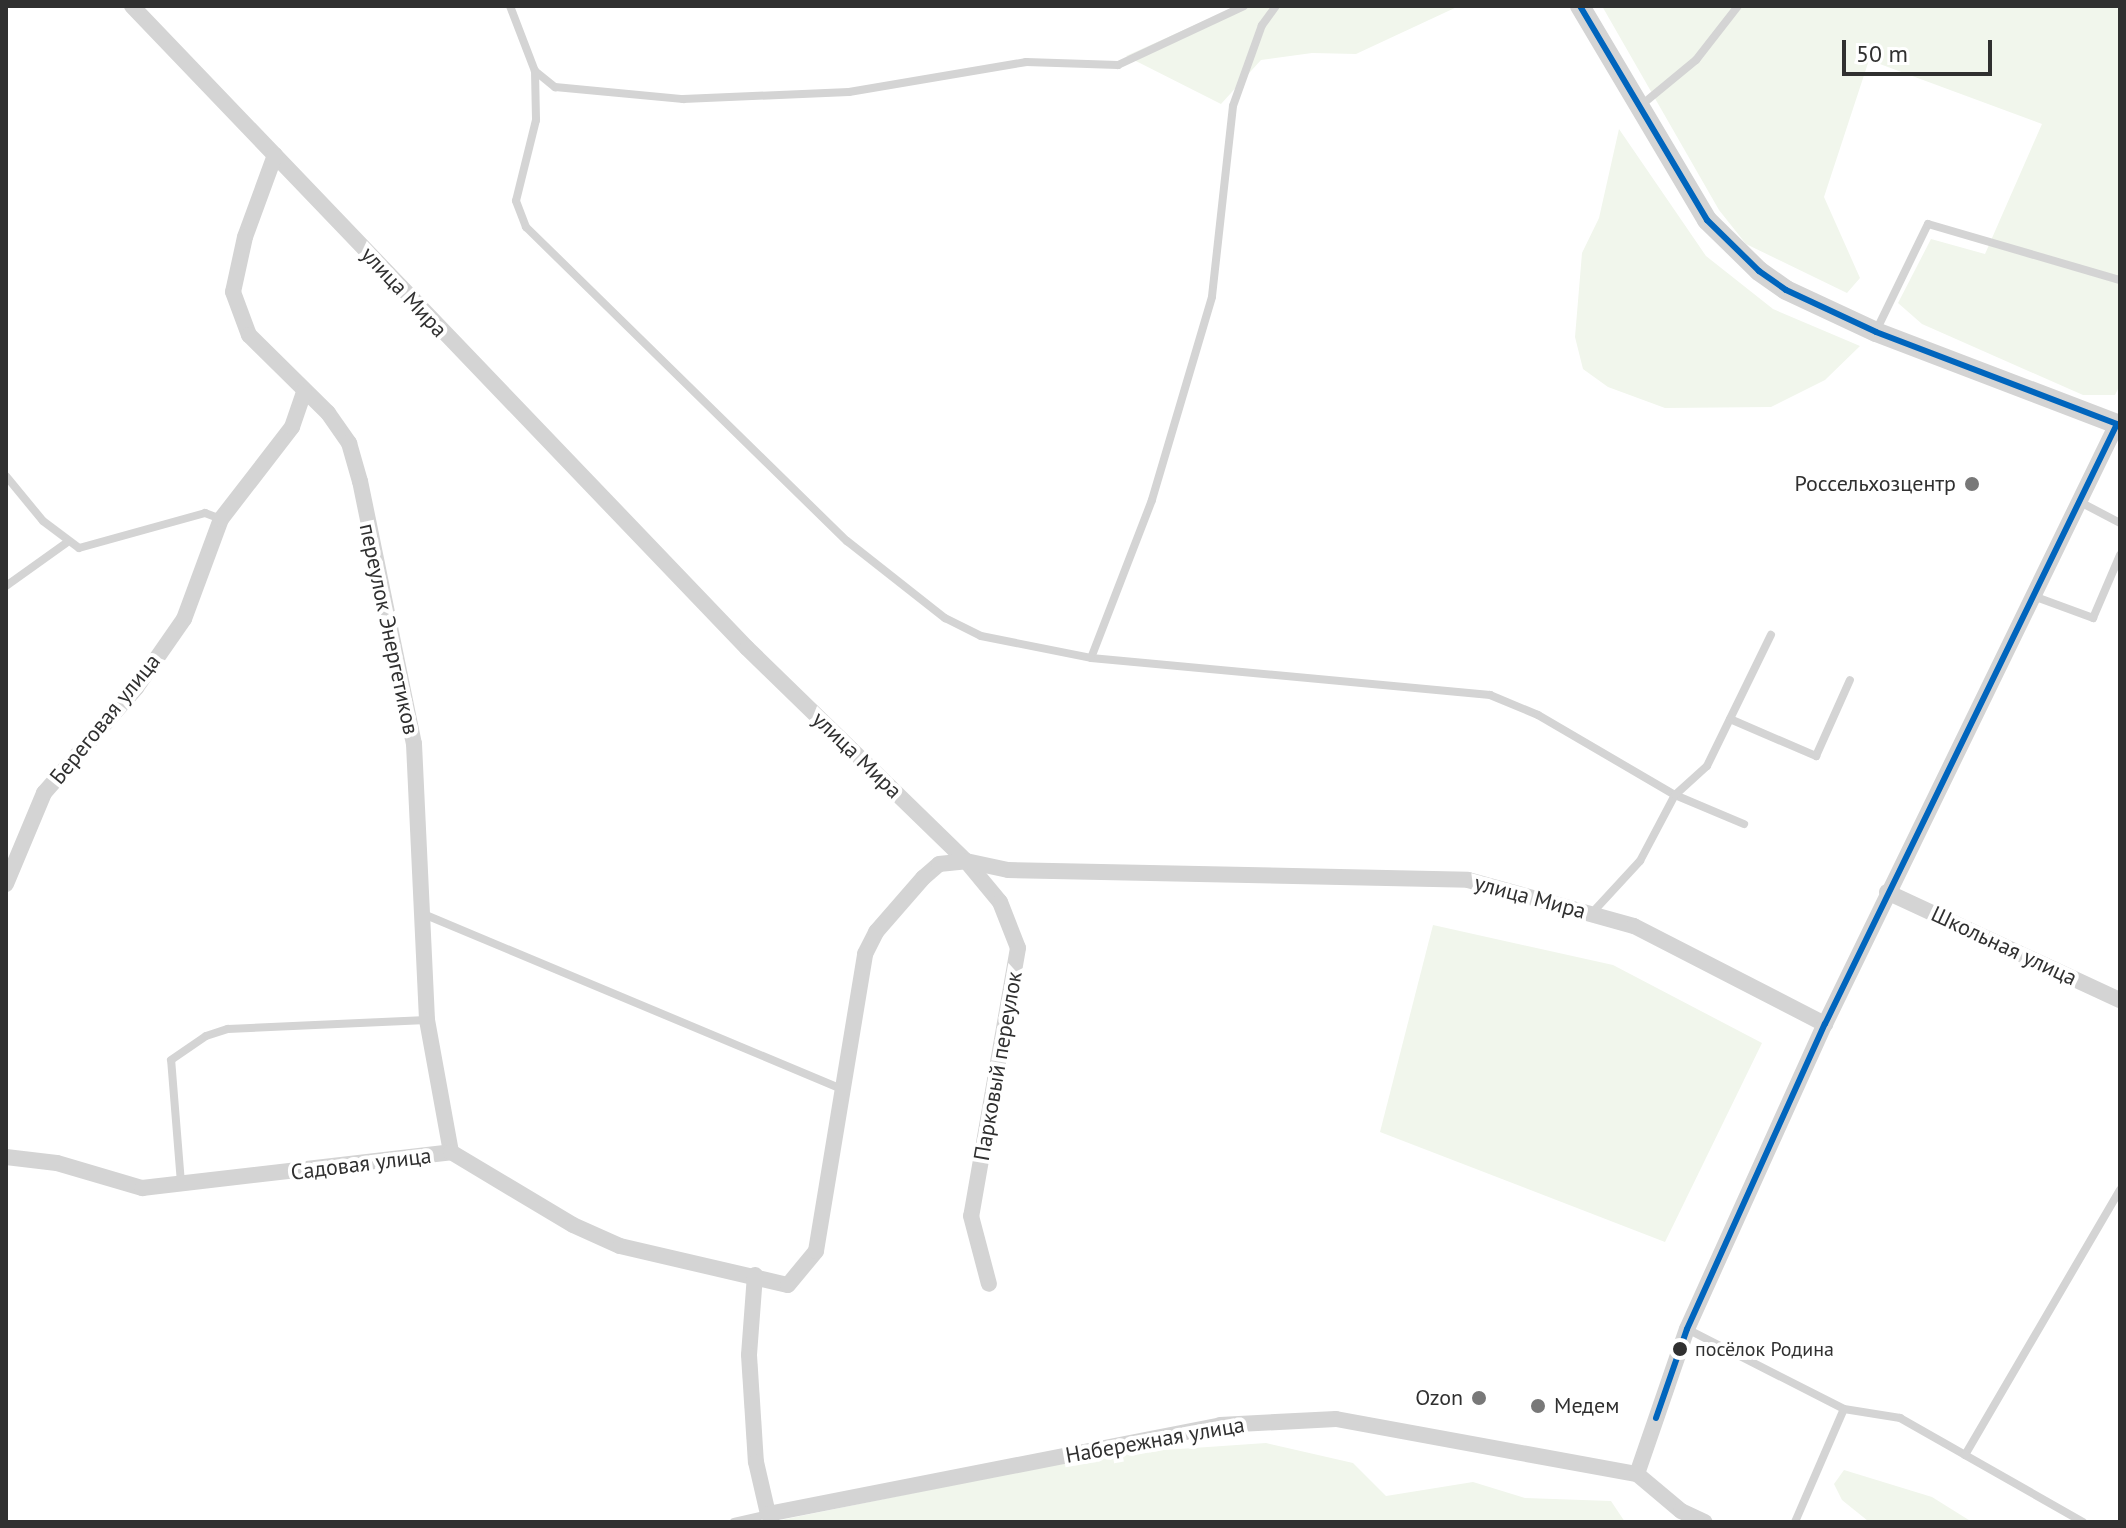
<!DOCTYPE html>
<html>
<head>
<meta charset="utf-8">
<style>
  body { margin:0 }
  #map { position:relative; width:2126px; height:1528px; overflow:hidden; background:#fff; font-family:"PT Sans",sans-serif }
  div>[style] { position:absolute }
  .green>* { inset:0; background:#f1f6ec }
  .service>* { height:8px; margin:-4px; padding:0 4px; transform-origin:4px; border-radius:4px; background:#d4d4d4 }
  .minor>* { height:16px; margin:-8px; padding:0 8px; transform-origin:8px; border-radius:8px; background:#d4d4d4 }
  .tertiary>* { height:20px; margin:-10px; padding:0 10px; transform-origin:10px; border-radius:10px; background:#d4d4d4 }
  .bus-1>* { height:6px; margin:-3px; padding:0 3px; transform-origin:3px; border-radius:3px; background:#0065bd }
  .dots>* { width:22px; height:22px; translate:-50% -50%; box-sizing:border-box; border:4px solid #fff; border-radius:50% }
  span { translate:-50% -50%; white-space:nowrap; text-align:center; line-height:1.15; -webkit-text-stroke:8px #fff; paint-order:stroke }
  .bus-label { font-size:20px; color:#303030 }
  .left { translate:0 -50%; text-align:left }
  .street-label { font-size:22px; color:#303030 }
  .poi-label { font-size:22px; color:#303030 }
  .right { translate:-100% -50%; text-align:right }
  .frame { position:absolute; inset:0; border:8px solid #303030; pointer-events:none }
  .scale { position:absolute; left:1842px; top:40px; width:150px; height:36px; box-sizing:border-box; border:4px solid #303030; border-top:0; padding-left:10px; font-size:24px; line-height:28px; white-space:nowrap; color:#303030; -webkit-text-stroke:6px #fff; paint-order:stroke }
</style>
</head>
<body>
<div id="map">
  <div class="green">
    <div style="clip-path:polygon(1237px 6px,1459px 6px,1356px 54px,1312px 53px,1261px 60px,1221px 104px,1126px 56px)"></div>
    <div style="clip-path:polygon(1602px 6px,2120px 6px,2120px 385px,2115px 395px,2083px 395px,1922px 324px,1898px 303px,1931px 239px,1985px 254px,2042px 124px,1869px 60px,1824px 197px,1860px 278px,1847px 293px,1746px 244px,1719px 210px)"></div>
    <div style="clip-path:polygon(1619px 129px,1706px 256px,1773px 309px,1860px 346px,1825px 380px,1771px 407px,1665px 408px,1608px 387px,1583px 369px,1575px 337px,1582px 253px,1599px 218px)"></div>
    <div style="clip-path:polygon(1433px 925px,1613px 965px,1762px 1043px,1665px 1242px,1380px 1132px)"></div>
    <div style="clip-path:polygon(1266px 1443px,1353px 1463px,1386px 1496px,1473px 1482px,1525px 1498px,1611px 1501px,1625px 1522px,771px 1522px,1106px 1454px)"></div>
    <div style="clip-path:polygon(1844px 1470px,1932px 1497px,1972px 1522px,1868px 1521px,1842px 1500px,1834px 1484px)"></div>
  </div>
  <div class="service">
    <div style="left:510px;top:6px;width:70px;rotate:69deg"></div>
    <div style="left:535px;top:71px;width:26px;rotate:39deg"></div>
    <div style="left:555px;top:87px;width:129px;rotate:5.4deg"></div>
    <div style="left:683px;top:99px;width:166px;rotate:-2.4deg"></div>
    <div style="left:849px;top:92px;width:180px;rotate:-9.6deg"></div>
    <div style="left:1026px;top:62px;width:92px;rotate:1.9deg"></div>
    <div style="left:1118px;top:65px;width:139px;rotate:-25.1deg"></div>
    <div style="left:1276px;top:6px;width:24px;rotate:126deg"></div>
    <div style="left:1262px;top:25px;width:86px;rotate:109.7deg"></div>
    <div style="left:1233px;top:106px;width:192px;rotate:96.3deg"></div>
    <div style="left:1212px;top:297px;width:212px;rotate:106.5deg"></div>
    <div style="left:1152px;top:500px;width:169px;rotate:111.1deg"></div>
    <div style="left:1091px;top:658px;width:401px;rotate:5.3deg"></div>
    <div style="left:1490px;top:695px;width:52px;rotate:22.6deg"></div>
    <div style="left:1538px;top:715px;width:159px;rotate:30.3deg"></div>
    <div style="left:1675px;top:795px;width:75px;rotate:22.8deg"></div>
    <div style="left:535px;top:71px;width:49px;rotate:88.8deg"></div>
    <div style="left:536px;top:120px;width:83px;rotate:103.9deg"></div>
    <div style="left:516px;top:201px;width:28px;rotate:69deg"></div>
    <div style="left:526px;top:227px;width:449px;rotate:44.4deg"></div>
    <div style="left:847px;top:541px;width:125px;rotate:38.2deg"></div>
    <div style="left:945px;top:618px;width:40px;rotate:26.6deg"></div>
    <div style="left:981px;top:636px;width:112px;rotate:11.3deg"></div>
    <div style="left:1639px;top:107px;width:74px;rotate:-39.5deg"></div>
    <div style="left:1696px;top:60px;width:68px;rotate:-52.1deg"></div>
    <div style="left:1876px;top:331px;width:119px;rotate:-64.1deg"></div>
    <div style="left:1928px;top:224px;width:200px;rotate:16.3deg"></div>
    <div style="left:6px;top:476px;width:58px;rotate:50.6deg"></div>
    <div style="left:43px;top:521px;width:45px;rotate:36.9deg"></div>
    <div style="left:79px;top:548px;width:131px;rotate:-15.5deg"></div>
    <div style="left:205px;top:513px;width:17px;rotate:21deg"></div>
    <div style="left:2082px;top:503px;width:43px;rotate:27.8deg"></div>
    <div style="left:6px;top:586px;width:74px;rotate:-35.6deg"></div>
    <div style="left:2036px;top:597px;width:61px;rotate:20.2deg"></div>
    <div style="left:2093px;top:618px;width:69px;rotate:-66.8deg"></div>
    <div style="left:1730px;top:719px;width:94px;rotate:23.3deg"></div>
    <div style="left:1816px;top:756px;width:83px;rotate:-65.9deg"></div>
    <div style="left:421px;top:913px;width:454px;rotate:22.7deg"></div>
    <div style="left:1592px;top:913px;width:71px;rotate:-47.3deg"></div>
    <div style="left:1640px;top:861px;width:75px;rotate:-62.1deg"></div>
    <div style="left:1675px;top:795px;width:43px;rotate:-42.2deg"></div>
    <div style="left:1707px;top:766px;width:146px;rotate:-64deg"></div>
    <div style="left:181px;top:1183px;width:123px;rotate:-94.6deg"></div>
    <div style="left:171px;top:1060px;width:42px;rotate:-34.4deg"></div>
    <div style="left:206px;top:1036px;width:23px;rotate:-18deg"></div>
    <div style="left:228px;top:1029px;width:199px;rotate:-2.6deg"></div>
    <div style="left:1687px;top:1329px;width:176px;rotate:27deg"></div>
    <div style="left:1844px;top:1409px;width:57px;rotate:9.1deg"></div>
    <div style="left:1900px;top:1418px;width:75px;rotate:29.6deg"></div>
    <div style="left:1965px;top:1455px;width:307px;rotate:-59.7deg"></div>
    <div style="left:1965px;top:1455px;width:136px;rotate:29.6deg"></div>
    <div style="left:734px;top:1522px;width:35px;rotate:-13deg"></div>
    <div style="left:1795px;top:1522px;width:123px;rotate:-66.6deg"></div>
  </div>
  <div class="minor">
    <div style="left:132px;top:6px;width:889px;rotate:46.23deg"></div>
    <div style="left:747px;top:648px;width:305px;rotate:44.2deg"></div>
    <div style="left:966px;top:861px;width:53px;rotate:50.3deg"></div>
    <div style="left:1000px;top:902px;width:49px;rotate:68.6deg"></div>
    <div style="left:1018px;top:948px;width:272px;rotate:99.9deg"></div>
    <div style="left:971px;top:1216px;width:70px;rotate:75.2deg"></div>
    <div style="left:275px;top:155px;width:87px;rotate:110.1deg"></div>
    <div style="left:245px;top:237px;width:56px;rotate:102.3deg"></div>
    <div style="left:233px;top:292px;width:46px;rotate:69.6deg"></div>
    <div style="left:249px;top:335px;width:111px;rotate:44.6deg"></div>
    <div style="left:328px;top:413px;width:37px;rotate:55deg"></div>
    <div style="left:349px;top:443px;width:40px;rotate:74deg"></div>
    <div style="left:360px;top:481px;width:268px;rotate:78.4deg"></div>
    <div style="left:414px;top:744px;width:276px;rotate:87.3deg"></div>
    <div style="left:427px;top:1020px;width:134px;rotate:79.7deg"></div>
    <div style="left:6px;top:884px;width:99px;rotate:-67.3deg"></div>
    <div style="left:44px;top:793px;width:140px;rotate:-48.8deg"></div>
    <div style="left:136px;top:688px;width:84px;rotate:-55.2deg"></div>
    <div style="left:184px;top:619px;width:107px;rotate:-69.7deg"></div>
    <div style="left:221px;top:519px;width:116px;rotate:-52.3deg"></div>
    <div style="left:292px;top:427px;width:37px;rotate:-71deg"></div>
    <div style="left:1887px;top:892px;width:257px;rotate:24.9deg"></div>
    <div style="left:6px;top:1157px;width:51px;rotate:6.7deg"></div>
    <div style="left:57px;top:1163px;width:89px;rotate:16.4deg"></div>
    <div style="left:142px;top:1188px;width:311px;rotate:-6.6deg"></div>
    <div style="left:451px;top:1152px;width:142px;rotate:30.9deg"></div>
    <div style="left:573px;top:1225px;width:51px;rotate:24.1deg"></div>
    <div style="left:620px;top:1246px;width:172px;rotate:13.1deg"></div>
    <div style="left:788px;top:1285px;width:44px;rotate:-50.5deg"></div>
    <div style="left:816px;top:1251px;width:301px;rotate:-80.6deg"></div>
    <div style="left:865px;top:954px;width:25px;rotate:-63deg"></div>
    <div style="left:876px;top:932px;width:72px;rotate:-49deg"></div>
    <div style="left:923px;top:878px;width:21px;rotate:-41deg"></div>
    <div style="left:939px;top:864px;width:27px;rotate:-6deg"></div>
    <div style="left:966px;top:861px;width:43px;rotate:12.1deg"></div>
    <div style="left:1008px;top:870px;width:460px;rotate:1.2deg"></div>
    <div style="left:1468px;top:880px;width:172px;rotate:15.5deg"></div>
    <div style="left:1634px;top:926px;width:215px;rotate:27.2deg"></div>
    <div style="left:755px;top:1275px;width:80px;rotate:94.3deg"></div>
    <div style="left:749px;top:1355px;width:107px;rotate:86.3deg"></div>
    <div style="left:756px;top:1462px;width:53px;rotate:77deg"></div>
    <div style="left:768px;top:1514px;width:461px;rotate:-11.1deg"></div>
    <div style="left:1220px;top:1425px;width:116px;rotate:-3deg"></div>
    <div style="left:1336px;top:1419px;width:306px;rotate:10.4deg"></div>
    <div style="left:1637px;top:1474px;width:57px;rotate:40.1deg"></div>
    <div style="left:1681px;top:1511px;width:26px;rotate:25deg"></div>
    <div style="left:1637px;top:1474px;width:153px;rotate:-71deg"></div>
    <div style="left:1687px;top:1329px;width:335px;rotate:-65.7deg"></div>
    <div style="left:1825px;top:1024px;width:667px;rotate:-64.05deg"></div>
  </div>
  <div class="tertiary">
    <div style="left:1580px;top:6px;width:249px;rotate:59.3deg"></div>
    <div style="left:1707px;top:220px;width:73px;rotate:44.4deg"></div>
    <div style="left:1759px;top:271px;width:33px;rotate:35deg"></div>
    <div style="left:1786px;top:290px;width:99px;rotate:25deg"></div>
    <div style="left:1876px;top:332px;width:261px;rotate:20.9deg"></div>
  </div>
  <div class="bus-1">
    <div style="left:1580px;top:6px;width:249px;rotate:59.3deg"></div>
    <div style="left:1707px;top:220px;width:73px;rotate:44.4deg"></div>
    <div style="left:1759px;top:271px;width:33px;rotate:35deg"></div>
    <div style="left:1786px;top:290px;width:99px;rotate:25deg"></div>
    <div style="left:1876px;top:332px;width:258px;rotate:20.9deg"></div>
    <div style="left:1656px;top:1418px;width:94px;rotate:-70.8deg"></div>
    <div style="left:1687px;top:1329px;width:335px;rotate:-65.7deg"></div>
    <div style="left:1825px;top:1024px;width:667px;rotate:-64.05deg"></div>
  </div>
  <div class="dots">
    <div style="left:1972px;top:484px;background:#787878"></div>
    <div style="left:1680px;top:1349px;background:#303030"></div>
    <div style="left:1479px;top:1398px;background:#787878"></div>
    <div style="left:1538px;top:1406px;background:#787878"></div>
  </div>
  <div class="bus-label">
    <span class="left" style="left:1695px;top:1349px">посёлок Родина</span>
  </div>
  <div class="street-label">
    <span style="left:404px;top:292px;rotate:47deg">улица Мира</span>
    <span style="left:389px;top:629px;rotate:78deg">переулок Энергетиков</span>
    <span style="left:105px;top:719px;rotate:-51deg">Береговая улица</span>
    <span style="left:857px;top:755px;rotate:44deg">улица Мира</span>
    <span style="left:1530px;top:897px;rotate:15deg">улица Мира</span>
    <span style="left:2004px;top:946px;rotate:25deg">Школьная улица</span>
    <span style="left:998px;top:1066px;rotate:-80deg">Парковый переулок</span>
    <span style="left:361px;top:1164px;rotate:-7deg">Садовая улица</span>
    <span style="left:1155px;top:1440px;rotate:-10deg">Набережная улица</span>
  </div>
  <div class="poi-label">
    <span class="right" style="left:1956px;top:484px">Россельхозцентр</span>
    <span class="right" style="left:1463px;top:1398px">Ozon</span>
    <span class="left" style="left:1554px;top:1406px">Медем</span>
  </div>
  <div class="frame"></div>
  <div class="scale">50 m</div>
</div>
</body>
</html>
